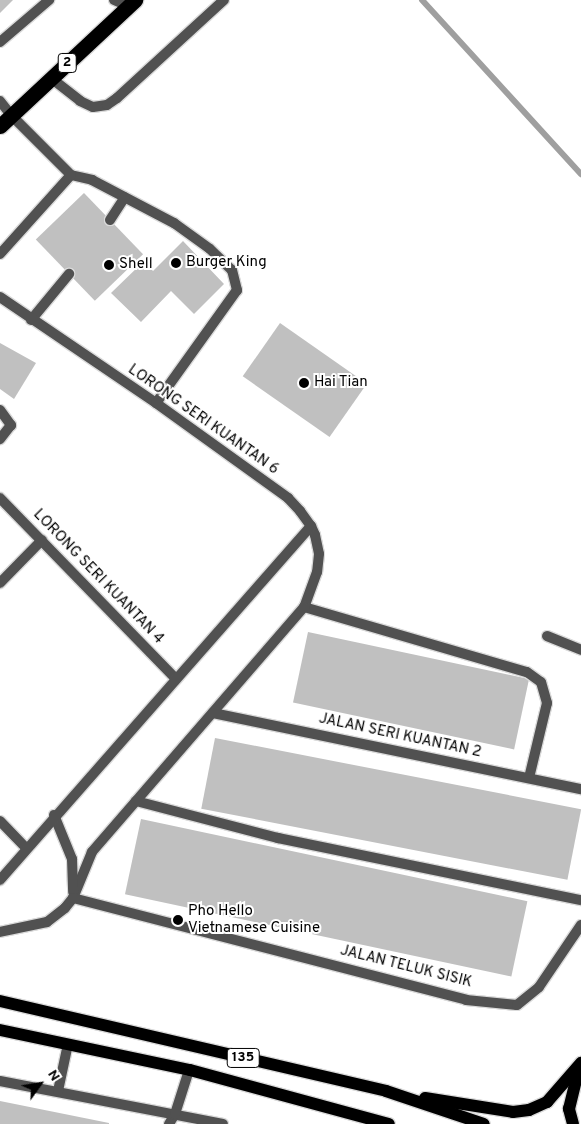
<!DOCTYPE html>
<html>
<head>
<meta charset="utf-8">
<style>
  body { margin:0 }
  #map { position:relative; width:581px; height:1124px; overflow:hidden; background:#fff; font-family:Overpass,sans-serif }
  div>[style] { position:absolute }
  .stream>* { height:6px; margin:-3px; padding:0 3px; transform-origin:3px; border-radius:3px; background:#9f9f9f }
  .building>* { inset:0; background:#c0c0c0; transform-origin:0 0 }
  .roads { filter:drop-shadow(1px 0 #dbdbdb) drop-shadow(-1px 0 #dbdbdb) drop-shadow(0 1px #dbdbdb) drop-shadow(0 -1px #dbdbdb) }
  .lane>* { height:10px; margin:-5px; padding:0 5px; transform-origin:5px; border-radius:5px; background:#515151 }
  .street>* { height:10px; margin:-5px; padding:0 5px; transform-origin:5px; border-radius:5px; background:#515151 }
  .primary>* { height:12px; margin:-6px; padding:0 6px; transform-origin:6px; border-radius:6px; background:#000 }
  .highway>* { height:15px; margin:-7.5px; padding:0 7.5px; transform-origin:7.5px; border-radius:7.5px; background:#000 }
  .dots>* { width:14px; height:14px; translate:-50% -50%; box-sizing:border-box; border:2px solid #fff; border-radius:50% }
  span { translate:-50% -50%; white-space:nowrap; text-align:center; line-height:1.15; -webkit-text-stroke:4px #fff; paint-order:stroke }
  .shield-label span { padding:1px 4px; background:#fff; border:1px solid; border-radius:4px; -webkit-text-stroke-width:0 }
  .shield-label { font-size:14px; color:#000; font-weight:700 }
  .poi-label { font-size:15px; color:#000 }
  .left { translate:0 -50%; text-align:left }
  .street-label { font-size:15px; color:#000 }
  .north { position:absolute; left:15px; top:1059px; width:50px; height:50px; -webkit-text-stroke:4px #fff; paint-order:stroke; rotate:58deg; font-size:14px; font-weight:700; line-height:20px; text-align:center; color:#000 }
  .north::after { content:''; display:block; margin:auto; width:18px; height:22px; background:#000; clip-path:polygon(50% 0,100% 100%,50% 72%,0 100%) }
</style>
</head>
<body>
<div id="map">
  <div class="stream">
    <div style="left:422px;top:0;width:236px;rotate:47.6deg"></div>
  </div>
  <div class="building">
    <div style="clip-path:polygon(0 0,13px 0,0 13px)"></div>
    <div style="left:84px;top:193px;width:85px;height:67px;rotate:46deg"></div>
    <div style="clip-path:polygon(183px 241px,224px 284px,194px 314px,171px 291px,141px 322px,111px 293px,144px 261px,153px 271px)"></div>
    <div style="left:280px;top:323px;width:106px;height:65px;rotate:35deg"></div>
    <div style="clip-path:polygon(0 343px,36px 363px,14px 399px,0 389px)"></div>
    <div style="left:308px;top:632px;width:226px;height:72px;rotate:12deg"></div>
    <div style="left:215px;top:738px;width:373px;height:72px;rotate:11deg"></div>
    <div style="left:141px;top:819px;width:395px;height:77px;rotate:12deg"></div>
    <div style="clip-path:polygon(0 1101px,109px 1123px,109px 1124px,0 1124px)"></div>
  </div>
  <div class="roads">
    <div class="lane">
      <div style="left:51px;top:78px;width:37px;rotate:38deg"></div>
      <div style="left:80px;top:101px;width:14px;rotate:25deg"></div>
      <div style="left:93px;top:107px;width:14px;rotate:-8deg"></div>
      <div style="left:107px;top:105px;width:12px;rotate:-35deg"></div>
      <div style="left:117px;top:98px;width:145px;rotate:-42.5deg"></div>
      <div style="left:71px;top:175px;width:22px;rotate:13deg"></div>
      <div style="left:92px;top:180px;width:93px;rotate:27.7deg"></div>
      <div style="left:174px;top:223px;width:44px;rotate:35.8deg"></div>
      <div style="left:210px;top:249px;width:30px;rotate:44deg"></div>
      <div style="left:232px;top:270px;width:21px;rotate:76deg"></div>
      <div style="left:237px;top:290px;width:139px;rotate:125.6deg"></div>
      <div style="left:110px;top:220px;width:27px;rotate:-57deg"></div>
      <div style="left:0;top:254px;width:106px;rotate:-48.1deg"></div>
      <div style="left:71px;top:175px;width:85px;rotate:-135deg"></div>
      <div style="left:31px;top:320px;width:60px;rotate:-50.4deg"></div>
      <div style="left:0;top:410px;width:19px;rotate:54deg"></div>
      <div style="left:11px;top:425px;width:18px;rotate:128deg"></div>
      <div style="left:0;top:583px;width:60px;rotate:-45.7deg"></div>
      <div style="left:304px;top:607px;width:232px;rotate:16.3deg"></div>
      <div style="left:527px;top:672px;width:17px;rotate:36deg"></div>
      <div style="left:541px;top:682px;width:22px;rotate:74deg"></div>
      <div style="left:547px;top:703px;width:77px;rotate:103.5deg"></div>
      <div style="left:547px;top:636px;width:37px;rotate:22deg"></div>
      <div style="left:136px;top:801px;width:147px;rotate:14.6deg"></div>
      <div style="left:278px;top:838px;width:309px;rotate:11.6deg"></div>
      <div style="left:169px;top:1124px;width:12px;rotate:-59deg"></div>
    </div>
    <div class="street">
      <div style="left:114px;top:0;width:15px;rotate:23deg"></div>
      <div style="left:0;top:42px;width:65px;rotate:-40.6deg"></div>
      <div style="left:0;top:101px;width:18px;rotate:52deg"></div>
      <div style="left:0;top:297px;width:189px;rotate:34.2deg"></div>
      <div style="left:156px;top:403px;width:163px;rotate:35.7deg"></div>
      <div style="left:288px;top:498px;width:18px;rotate:47deg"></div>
      <div style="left:300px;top:511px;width:19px;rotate:54deg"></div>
      <div style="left:311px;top:526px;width:10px;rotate:66deg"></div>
      <div style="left:315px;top:535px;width:19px;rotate:78deg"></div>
      <div style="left:319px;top:554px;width:18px;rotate:96deg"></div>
      <div style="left:317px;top:572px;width:37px;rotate:110deg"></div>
      <div style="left:304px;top:607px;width:324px;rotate:130.9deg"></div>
      <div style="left:92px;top:852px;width:50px;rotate:112.4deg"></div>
      <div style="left:73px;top:898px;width:13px;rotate:129deg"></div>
      <div style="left:65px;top:908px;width:23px;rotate:142deg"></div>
      <div style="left:47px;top:922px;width:48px;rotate:168deg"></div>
      <div style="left:0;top:498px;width:251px;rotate:45.8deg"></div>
      <div style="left:213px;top:713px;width:376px;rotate:11.7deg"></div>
      <div style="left:54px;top:815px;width:48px;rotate:67.8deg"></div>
      <div style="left:72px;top:859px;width:33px;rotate:88deg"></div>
      <div style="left:0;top:821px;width:37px;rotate:46deg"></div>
      <div style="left:0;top:880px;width:471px;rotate:-48.7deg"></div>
      <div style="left:73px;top:898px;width:406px;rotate:14.5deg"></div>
      <div style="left:466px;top:1000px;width:51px;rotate:5.6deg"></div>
      <div style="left:517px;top:1005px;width:28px;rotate:-39deg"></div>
      <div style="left:539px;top:987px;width:75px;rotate:-55.9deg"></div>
      <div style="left:0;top:1081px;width:227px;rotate:10.9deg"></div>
      <div style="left:58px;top:1091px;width:48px;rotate:-78deg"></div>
      <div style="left:175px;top:1114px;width:46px;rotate:-72.3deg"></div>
    </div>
    <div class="primary">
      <div style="left:0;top:1001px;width:396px;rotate:13.1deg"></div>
      <div style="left:386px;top:1091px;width:103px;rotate:18.6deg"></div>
      <div style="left:0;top:1030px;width:194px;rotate:11.9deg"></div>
      <div style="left:190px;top:1070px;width:206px;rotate:15.2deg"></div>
      <div style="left:425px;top:1098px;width:89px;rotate:9deg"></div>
      <div style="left:513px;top:1112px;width:16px;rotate:-7deg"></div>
      <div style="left:529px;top:1110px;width:20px;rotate:-24deg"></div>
      <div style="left:547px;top:1102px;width:52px;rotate:-48.9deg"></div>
      <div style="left:573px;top:1124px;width:16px;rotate:-105deg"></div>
      <div style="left:569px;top:1109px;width:42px;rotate:-76.3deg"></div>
    </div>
    <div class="highway">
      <div style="left:0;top:126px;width:185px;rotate:-43deg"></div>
    </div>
  </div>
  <div class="dots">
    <div style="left:176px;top:263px;background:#000"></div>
    <div style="left:109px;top:265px;background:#000"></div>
    <div style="left:304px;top:383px;background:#000"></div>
    <div style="left:178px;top:920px;background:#000"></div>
  </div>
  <div class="shield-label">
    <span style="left:67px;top:63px">2</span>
    <span style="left:243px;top:1058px">135</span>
  </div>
  <div class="poi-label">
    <span class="left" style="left:186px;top:263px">Burger King</span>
    <span class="left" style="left:119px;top:265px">Shell</span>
    <span class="left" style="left:314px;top:383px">Hai Tian</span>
    <span class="left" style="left:188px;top:920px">Pho Hello<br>Vietnamese Cuisine</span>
  </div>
  <div class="street-label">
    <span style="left:203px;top:420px;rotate:35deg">LORONG SERI KUANTAN 6</span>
    <span style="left:98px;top:577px;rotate:46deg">LORONG SERI KUANTAN 4</span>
    <span style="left:400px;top:736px;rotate:12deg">JALAN SERI KUANTAN 2</span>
    <span style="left:406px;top:967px;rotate:14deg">JALAN TELUK SISIK</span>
  </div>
  <div class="north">N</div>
</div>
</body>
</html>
